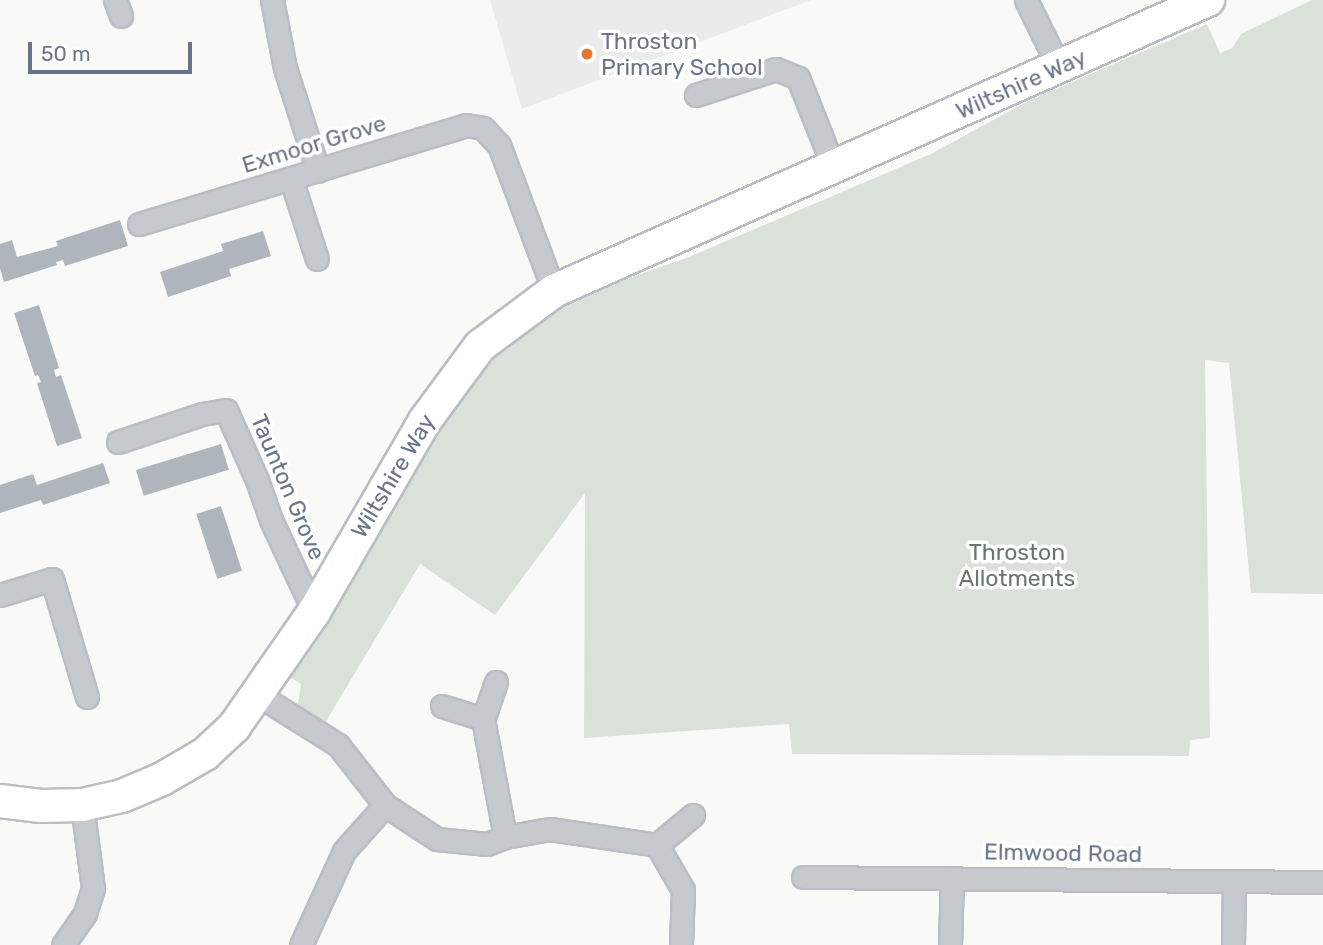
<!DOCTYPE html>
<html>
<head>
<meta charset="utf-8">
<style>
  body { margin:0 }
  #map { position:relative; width:1323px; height:945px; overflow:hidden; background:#f9faf8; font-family:Rubik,sans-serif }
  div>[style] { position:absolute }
  .built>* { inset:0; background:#eaebeb }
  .green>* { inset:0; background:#dae1d9 }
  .building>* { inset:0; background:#aeb5bc; transform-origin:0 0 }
  .roads { filter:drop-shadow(2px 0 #babec4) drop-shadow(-2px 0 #babec4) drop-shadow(0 2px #babec4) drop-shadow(0 -2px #babec4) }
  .street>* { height:21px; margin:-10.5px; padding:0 10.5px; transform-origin:10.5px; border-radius:10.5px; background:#c6c9cd }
  .secondary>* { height:32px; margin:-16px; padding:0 16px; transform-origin:16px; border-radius:16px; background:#fff }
  .dots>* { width:19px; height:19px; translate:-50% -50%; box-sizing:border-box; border:4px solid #fff; border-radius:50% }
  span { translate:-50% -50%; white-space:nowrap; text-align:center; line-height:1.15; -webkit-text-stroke:7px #fff; paint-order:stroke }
  .poi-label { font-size:23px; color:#697588 }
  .left { translate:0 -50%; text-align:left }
  .street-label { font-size:23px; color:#697588 }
  .park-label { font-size:23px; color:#657a64 }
  .scale { position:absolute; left:28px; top:42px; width:164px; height:32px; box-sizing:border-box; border:4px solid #697588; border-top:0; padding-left:9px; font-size:21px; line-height:24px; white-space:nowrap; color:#697588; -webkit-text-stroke:5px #fff; paint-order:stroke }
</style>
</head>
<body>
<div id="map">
  <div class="built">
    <div style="clip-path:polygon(490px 0,811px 0,522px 109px)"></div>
  </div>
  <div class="green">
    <div style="clip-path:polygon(1312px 0,1323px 0,1323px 594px,1251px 593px,1229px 363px,1205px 360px,1210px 738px,1190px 740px,1189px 756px,792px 754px,789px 724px,584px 738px,585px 493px,495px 615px,420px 564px,325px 723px,298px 704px,301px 684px,288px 676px,443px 411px,500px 348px,572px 298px,689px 257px,931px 154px,1030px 100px,1207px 24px,1220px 53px,1232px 48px,1241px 34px)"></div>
  </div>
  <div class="building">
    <div style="clip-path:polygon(120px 220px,128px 246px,65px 266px,63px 260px,56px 262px,57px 265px,4px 282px,0 268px,0 244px,12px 240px,17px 257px,58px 246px,56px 241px)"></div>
    <div style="clip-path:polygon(263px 231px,271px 256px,229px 269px,231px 276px,168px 297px,160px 272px,223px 251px,221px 244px)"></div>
    <div style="clip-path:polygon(39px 305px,59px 368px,54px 370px,56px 377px,61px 375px,82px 438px,57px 446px,37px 383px,41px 382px,38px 375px,35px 376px,14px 313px)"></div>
    <div style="left:221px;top:444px;width:27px;height:89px;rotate:73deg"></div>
    <div style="clip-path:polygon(103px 463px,110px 483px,43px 505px,41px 500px,0 513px,0 485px,33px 474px,37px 485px)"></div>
    <div style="left:221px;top:506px;width:68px;height:26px;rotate:72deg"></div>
  </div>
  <div class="roads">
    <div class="street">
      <div style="left:115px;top:0;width:17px;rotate:69deg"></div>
      <div style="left:272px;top:0;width:69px;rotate:79.2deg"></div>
      <div style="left:285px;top:68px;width:108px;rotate:72.2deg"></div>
      <div style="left:1026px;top:0;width:75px;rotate:63.8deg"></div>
      <div style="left:696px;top:95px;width:84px;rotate:-18deg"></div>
      <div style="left:776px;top:69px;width:24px;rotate:22deg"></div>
      <div style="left:798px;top:78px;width:97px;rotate:68.2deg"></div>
      <div style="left:291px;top:179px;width:84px;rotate:72deg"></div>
      <div style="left:139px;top:224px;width:342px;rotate:-16.8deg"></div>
      <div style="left:466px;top:125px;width:17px;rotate:10deg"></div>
      <div style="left:483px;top:128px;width:23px;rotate:47deg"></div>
      <div style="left:499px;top:145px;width:156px;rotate:69.4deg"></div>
      <div style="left:118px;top:442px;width:89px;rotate:-18.4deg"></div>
      <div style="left:202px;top:414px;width:24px;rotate:-9deg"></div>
      <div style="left:226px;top:410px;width:77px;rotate:66.1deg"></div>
      <div style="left:257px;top:480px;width:42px;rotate:70.7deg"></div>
      <div style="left:271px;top:520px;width:102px;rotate:64.9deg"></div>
      <div style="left:0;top:595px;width:54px;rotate:-17.1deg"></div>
      <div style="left:52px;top:579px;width:123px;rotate:73.5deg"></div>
      <div style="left:496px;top:682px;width:39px;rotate:109deg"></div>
      <div style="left:483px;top:719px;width:120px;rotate:79.4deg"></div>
      <div style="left:257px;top:694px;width:96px;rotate:32.2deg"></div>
      <div style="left:338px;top:745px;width:76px;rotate:51.9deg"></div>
      <div style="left:385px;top:805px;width:62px;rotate:33.2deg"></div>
      <div style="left:437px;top:839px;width:50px;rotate:5.7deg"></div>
      <div style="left:487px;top:844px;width:19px;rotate:-21deg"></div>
      <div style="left:505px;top:837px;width:46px;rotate:-10.1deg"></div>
      <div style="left:550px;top:829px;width:108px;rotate:8.5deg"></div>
      <div style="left:657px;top:845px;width:52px;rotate:60deg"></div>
      <div style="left:683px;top:890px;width:55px;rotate:92.1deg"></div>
      <div style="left:442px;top:706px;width:43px;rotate:17.6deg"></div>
      <div style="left:657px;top:845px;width:47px;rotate:-39.8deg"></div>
      <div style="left:803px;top:877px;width:520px;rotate:0.55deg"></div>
      <div style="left:63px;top:945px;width:39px;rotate:-55deg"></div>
      <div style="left:85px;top:913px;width:26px;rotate:-72deg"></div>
      <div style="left:93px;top:888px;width:84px;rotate:-97.5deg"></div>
      <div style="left:301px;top:945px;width:103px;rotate:-65.4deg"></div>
      <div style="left:344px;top:851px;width:62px;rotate:-48.3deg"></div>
      <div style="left:950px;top:945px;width:67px;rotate:-88.3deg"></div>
      <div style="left:1233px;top:945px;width:64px;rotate:-89.1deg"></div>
    </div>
    <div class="secondary">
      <div style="left:0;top:801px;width:41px;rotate:7deg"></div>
      <div style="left:41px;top:806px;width:41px;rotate:-1.4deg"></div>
      <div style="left:82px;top:805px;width:41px;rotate:-12.7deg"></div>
      <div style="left:122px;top:796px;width:43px;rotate:-23deg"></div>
      <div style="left:162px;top:779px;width:50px;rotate:-30.2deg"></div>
      <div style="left:205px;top:754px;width:40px;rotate:-43deg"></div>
      <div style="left:234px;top:727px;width:140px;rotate:-55.2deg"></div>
      <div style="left:314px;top:612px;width:220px;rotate:-59.9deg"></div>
      <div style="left:424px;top:422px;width:94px;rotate:-53.6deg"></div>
      <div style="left:480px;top:346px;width:92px;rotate:-36.6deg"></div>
      <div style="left:554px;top:291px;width:716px;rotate:-23.99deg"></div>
    </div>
  </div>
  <div class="dots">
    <div style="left:587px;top:54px;background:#e27730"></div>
  </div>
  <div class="poi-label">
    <span class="left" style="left:601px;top:54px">Throston<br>Primary School</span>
  </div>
  <div class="street-label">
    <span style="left:1021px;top:84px;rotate:-24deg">Wiltshire Way</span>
    <span style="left:314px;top:144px;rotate:-17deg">Exmoor Grove</span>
    <span style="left:393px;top:476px;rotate:-59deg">Wiltshire Way</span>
    <span style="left:288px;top:487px;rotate:67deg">Taunton Grove</span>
    <span style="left:1063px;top:853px;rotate:1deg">Elmwood Road</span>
  </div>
  <div class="park-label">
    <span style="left:1017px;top:565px">Throston<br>Allotments</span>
  </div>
  <div class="scale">50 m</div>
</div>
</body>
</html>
